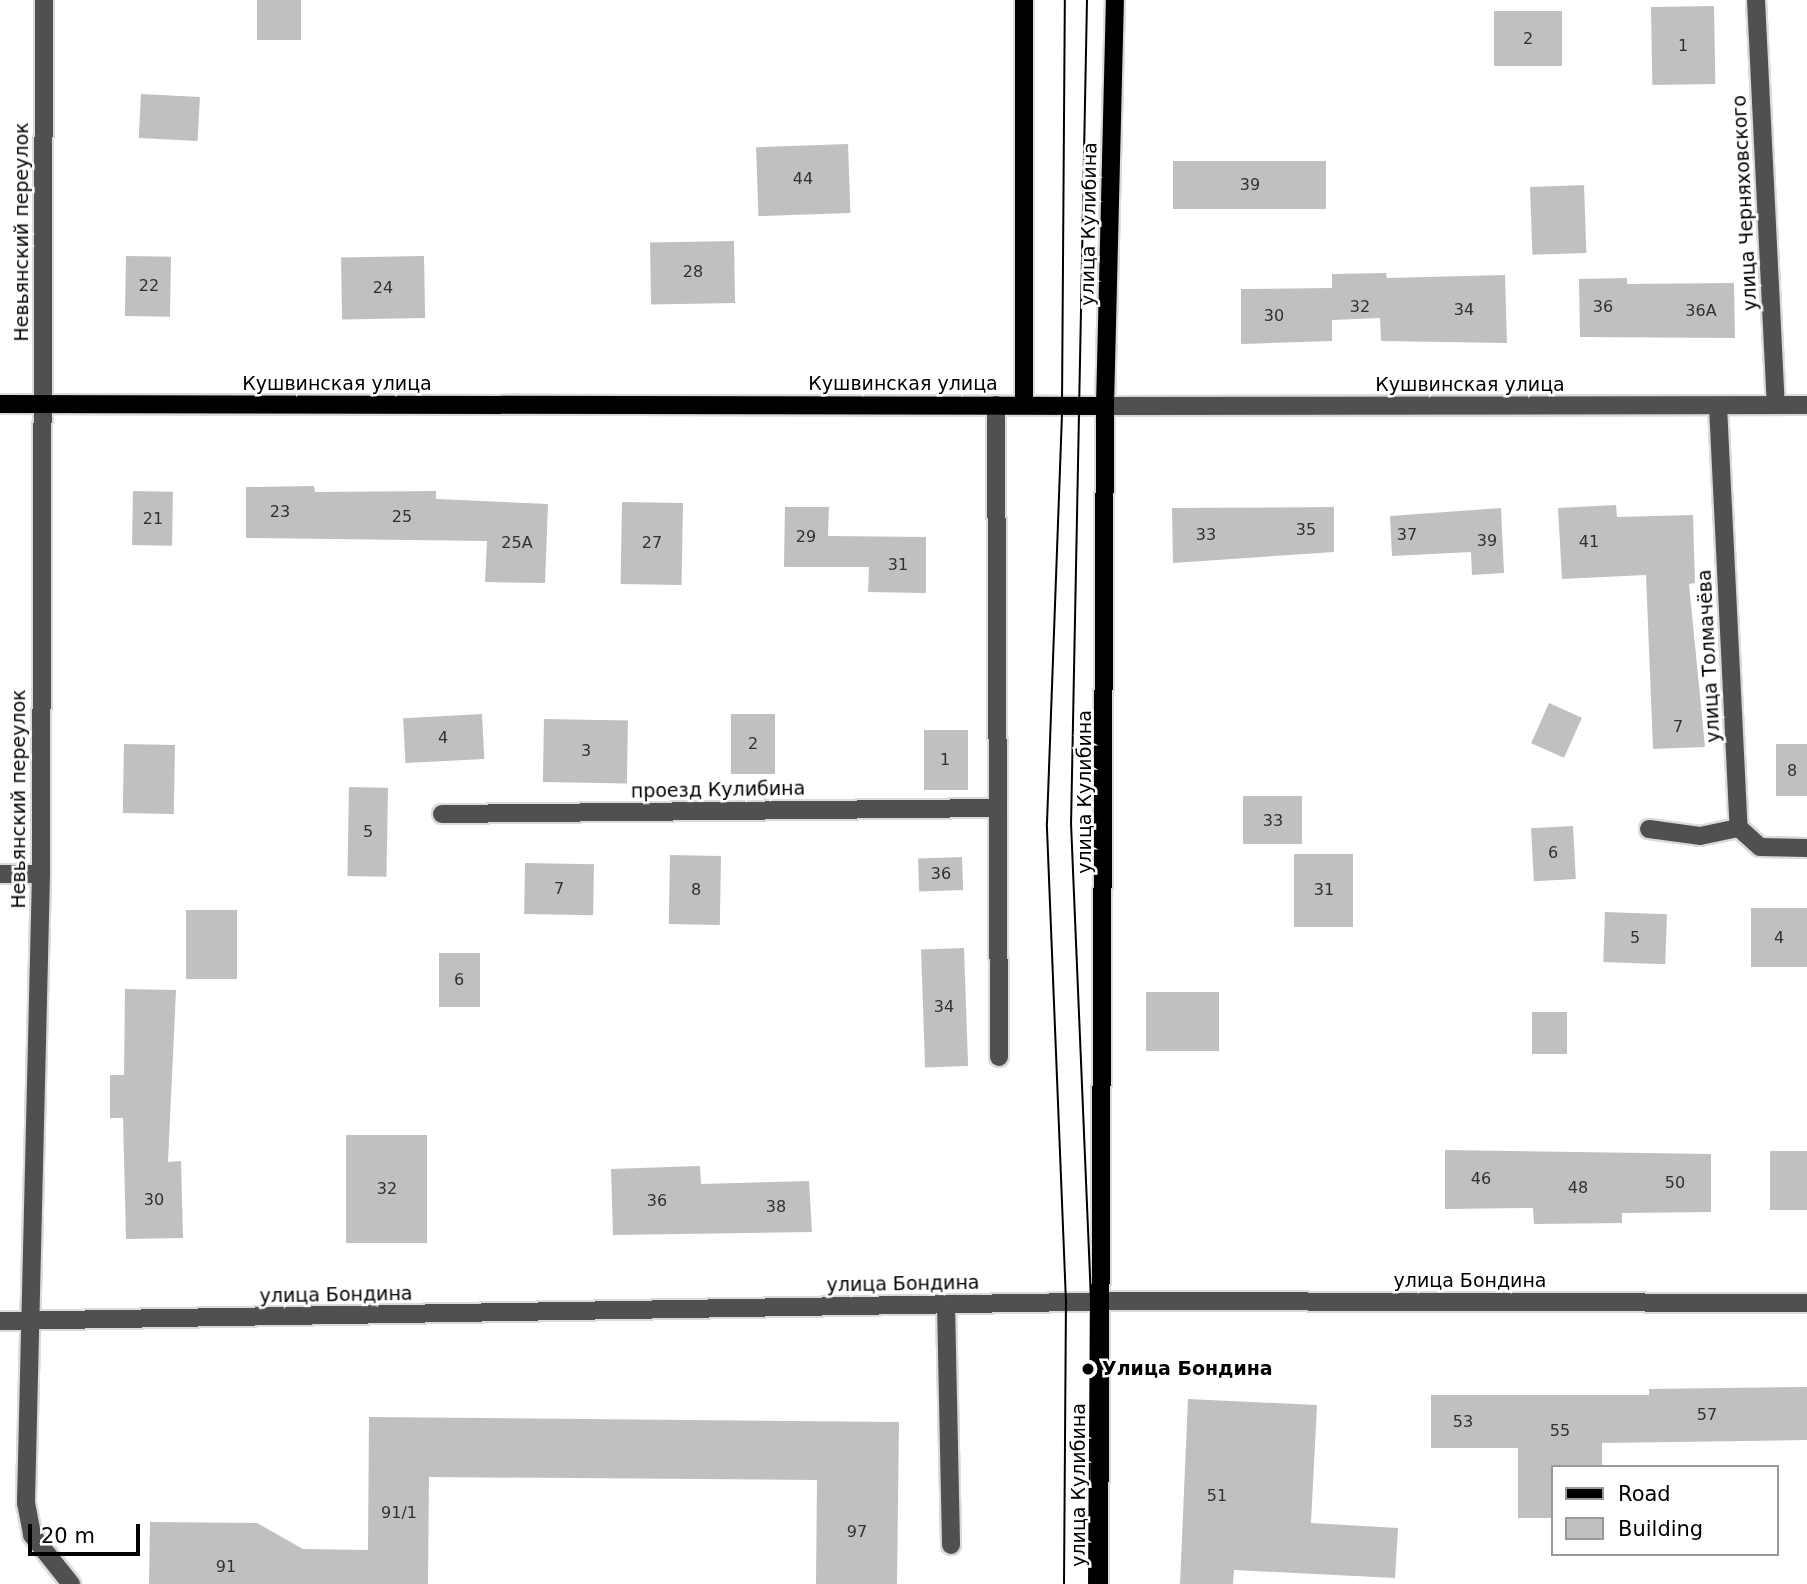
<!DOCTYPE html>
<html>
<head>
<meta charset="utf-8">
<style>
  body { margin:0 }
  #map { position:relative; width:1807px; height:1584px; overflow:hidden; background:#fff; font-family:"DejaVu Sans",sans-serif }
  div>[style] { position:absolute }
  .building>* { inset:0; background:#c0c0c0; transform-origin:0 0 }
  .roads { filter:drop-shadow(2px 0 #dbdbdb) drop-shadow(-2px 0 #dbdbdb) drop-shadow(0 2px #dbdbdb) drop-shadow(0 -2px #dbdbdb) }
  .minor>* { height:18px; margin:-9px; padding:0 9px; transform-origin:9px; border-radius:9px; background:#505050 }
  .major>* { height:18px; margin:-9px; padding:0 9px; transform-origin:9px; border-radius:9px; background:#000 }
  .tram>* { height:2px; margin:-1px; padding:0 1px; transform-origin:1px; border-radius:1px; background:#000 }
  .dots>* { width:19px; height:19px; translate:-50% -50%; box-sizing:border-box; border:4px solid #fff; border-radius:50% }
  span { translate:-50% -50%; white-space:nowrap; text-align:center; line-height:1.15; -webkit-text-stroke:5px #fff; paint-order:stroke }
  .number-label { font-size:16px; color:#303030 }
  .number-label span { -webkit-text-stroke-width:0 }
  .street-label { font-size:19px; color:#000 }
  .poi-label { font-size:19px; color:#000; font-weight:700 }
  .left { translate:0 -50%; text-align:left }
  .legend { position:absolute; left:1551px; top:1465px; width:228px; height:91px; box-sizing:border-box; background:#fff; border:2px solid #999; margin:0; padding:9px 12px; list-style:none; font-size:21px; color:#000 }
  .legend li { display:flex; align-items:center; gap:14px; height:35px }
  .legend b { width:35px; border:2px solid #999 }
  .scale { position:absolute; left:28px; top:1524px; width:112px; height:32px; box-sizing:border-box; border:4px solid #000; border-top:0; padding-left:9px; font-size:21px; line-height:24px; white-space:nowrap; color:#000; -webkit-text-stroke:5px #fff; paint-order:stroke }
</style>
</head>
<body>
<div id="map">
  <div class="building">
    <div style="left:257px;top:0;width:44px;height:40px"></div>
    <div style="left:1714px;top:6px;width:78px;height:63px;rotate:89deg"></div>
    <div style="left:1562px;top:11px;width:55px;height:68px;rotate:90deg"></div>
    <div style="left:141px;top:94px;width:59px;height:44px;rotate:3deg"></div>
    <div style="left:848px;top:144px;width:69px;height:92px;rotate:88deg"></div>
    <div style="left:1173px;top:161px;width:153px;height:48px"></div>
    <div style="left:1584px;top:185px;width:68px;height:54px;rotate:88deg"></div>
    <div style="left:734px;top:241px;width:62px;height:84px;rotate:89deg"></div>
    <div style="left:126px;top:256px;width:45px;height:60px;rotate:1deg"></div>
    <div style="left:424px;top:256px;width:62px;height:83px;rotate:89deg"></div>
    <div style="clip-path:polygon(1386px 273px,1387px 278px,1505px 275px,1507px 343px,1381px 341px,1380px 318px,1332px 320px,1332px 341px,1241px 344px,1241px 289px,1332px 288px,1332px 274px)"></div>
    <div style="clip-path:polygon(1627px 278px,1627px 284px,1734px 283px,1735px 338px,1580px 337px,1579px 279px)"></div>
    <div style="clip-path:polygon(314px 486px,315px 492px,436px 491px,436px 499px,548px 504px,545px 583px,485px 582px,487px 541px,246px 538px,246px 487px)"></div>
    <div style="left:133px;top:491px;width:40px;height:54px;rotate:1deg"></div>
    <div style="left:622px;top:502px;width:61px;height:82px;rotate:1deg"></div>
    <div style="clip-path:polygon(1616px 505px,1617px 517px,1693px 515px,1695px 583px,1689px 584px,1705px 747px,1653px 749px,1646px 575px,1562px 579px,1558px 508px)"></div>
    <div style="clip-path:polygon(785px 507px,829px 507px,828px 536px,926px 537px,926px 593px,868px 592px,869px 567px,784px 567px)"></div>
    <div style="clip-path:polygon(1334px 507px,1334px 552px,1173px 563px,1172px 508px)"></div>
    <div style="clip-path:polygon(1501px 508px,1504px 573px,1472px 575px,1471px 552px,1392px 556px,1390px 516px)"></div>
    <div style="left:1549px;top:703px;width:36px;height:44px;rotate:24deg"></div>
    <div style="left:482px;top:714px;width:45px;height:79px;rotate:87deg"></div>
    <div style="left:731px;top:714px;width:44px;height:60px"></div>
    <div style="left:544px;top:719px;width:84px;height:63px;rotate:1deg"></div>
    <div style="left:924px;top:730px;width:44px;height:60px"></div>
    <div style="left:124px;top:744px;width:51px;height:69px;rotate:1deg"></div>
    <div style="left:1807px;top:744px;width:52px;height:31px;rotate:90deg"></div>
    <div style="left:349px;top:787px;width:39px;height:89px;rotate:1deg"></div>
    <div style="left:1302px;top:796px;width:48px;height:59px;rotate:90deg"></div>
    <div style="left:1573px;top:826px;width:53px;height:42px;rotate:87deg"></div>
    <div style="left:1294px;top:854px;width:59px;height:73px"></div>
    <div style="left:670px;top:855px;width:51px;height:69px;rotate:1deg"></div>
    <div style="left:962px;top:857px;width:33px;height:44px;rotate:88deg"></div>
    <div style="left:525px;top:863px;width:69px;height:51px;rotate:1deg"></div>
    <div style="left:1807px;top:908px;width:59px;height:56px;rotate:90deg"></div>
    <div style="left:186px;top:910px;width:51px;height:69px"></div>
    <div style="left:1605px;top:912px;width:62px;height:50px;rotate:2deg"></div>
    <div style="left:964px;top:948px;width:118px;height:43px;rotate:88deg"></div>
    <div style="left:439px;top:953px;width:41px;height:54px"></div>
    <div style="clip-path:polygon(125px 989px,176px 990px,168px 1162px,181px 1161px,183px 1238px,126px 1239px,123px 1118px,110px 1118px,110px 1075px,124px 1075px)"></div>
    <div style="left:1146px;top:992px;width:73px;height:59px"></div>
    <div style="left:1567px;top:1012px;width:42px;height:35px;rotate:90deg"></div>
    <div style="left:346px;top:1135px;width:81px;height:108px"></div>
    <div style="clip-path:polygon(1445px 1150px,1711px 1154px,1711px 1212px,1622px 1213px,1622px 1223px,1534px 1224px,1533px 1208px,1445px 1209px)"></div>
    <div style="left:1807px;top:1151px;width:59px;height:37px;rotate:90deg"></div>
    <div style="clip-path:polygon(700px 1166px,701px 1184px,809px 1181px,812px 1232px,613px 1235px,611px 1169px)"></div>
    <div style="clip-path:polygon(1807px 1387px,1807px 1440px,1602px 1443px,1602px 1466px,1553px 1467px,1553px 1518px,1518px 1518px,1518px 1448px,1431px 1448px,1431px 1395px,1649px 1395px,1649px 1389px)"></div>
    <div style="clip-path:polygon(1188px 1399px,1317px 1405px,1311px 1523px,1398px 1528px,1395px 1578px,1234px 1570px,1233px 1584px,1180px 1584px)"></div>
    <div style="clip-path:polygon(369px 1417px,899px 1422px,897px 1584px,816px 1584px,817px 1480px,429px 1477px,428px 1584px,149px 1584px,150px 1522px,257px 1523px,303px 1549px,368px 1550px)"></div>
  </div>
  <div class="roads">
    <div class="minor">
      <div style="left:44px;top:0;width:874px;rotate:90.2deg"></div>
      <div style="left:41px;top:874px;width:629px;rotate:91.37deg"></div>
      <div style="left:26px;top:1503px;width:33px;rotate:79deg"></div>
      <div style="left:32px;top:1535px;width:63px;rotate:51.5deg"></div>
      <div style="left:1756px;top:0;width:405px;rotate:87.2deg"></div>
      <div style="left:996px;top:405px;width:652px;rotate:89.74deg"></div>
      <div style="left:1105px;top:406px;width:702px;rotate:-0.08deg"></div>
      <div style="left:1718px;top:406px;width:423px;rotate:87.2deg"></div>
      <div style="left:1739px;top:828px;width:28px;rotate:42deg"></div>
      <div style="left:1760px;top:847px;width:47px;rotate:1.2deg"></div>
      <div style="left:442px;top:814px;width:551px;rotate:-0.62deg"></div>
      <div style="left:1649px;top:829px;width:51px;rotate:7.8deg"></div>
      <div style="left:1700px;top:836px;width:40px;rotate:-12deg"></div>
      <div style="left:0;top:874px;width:41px"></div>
      <div style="left:946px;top:1304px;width:241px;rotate:88.8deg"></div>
      <div style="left:0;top:1321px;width:1138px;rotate:-1.01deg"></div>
      <div style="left:1138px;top:1301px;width:669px;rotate:0.17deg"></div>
    </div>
    <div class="major">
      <div style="left:0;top:404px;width:1105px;rotate:0.1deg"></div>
      <div style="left:1024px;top:405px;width:405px;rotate:-90deg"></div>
      <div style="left:1099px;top:1584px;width:1178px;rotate:-89.71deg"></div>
      <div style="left:1105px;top:406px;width:406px;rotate:-88.6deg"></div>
    </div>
  </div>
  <div class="tram">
    <div style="left:1087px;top:0;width:823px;rotate:91.11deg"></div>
    <div style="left:1071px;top:823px;width:479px;rotate:87.6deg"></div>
    <div style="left:1091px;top:1302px;width:282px;rotate:90.4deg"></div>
    <div style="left:1064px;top:1584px;width:282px;rotate:-89.6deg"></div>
    <div style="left:1066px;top:1302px;width:479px;rotate:-92.3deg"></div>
    <div style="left:1047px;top:823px;width:417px;rotate:-87.9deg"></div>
    <div style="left:1062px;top:406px;width:406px;rotate:-89.6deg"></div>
  </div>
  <div class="dots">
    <div style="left:1088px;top:1369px;background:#000"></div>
  </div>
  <div class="number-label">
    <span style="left:1528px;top:39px">2</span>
    <span style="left:1683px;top:46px">1</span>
    <span style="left:803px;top:179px">44</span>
    <span style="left:1250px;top:185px">39</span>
    <span style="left:693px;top:272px">28</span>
    <span style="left:149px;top:286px">22</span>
    <span style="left:383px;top:288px">24</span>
    <span style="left:1360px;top:307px">32</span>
    <span style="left:1603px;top:307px">36</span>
    <span style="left:1464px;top:310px">34</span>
    <span style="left:1701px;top:311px">36А</span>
    <span style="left:1274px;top:316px">30</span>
    <span style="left:280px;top:512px">23</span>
    <span style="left:402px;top:517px">25</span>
    <span style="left:153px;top:519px">21</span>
    <span style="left:1306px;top:530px">35</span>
    <span style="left:1206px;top:535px">33</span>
    <span style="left:1407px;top:535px">37</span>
    <span style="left:806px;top:537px">29</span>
    <span style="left:1487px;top:541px">39</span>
    <span style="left:1589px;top:542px">41</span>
    <span style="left:517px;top:543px">25А</span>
    <span style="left:652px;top:543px">27</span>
    <span style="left:898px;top:565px">31</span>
    <span style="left:1678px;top:727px">7</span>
    <span style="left:443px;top:738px">4</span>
    <span style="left:753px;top:744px">2</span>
    <span style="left:586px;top:751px">3</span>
    <span style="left:945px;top:760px">1</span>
    <span style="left:1792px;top:771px">8</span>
    <span style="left:1273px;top:821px">33</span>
    <span style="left:368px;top:832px">5</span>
    <span style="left:1553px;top:853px">6</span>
    <span style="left:941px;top:874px">36</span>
    <span style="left:559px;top:889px">7</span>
    <span style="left:696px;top:890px">8</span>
    <span style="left:1324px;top:890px">31</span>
    <span style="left:1635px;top:938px">5</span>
    <span style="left:1779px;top:938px">4</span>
    <span style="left:459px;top:980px">6</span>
    <span style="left:944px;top:1007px">34</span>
    <span style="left:1481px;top:1179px">46</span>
    <span style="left:1675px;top:1183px">50</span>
    <span style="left:1578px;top:1188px">48</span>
    <span style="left:387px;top:1189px">32</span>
    <span style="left:154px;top:1200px">30</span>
    <span style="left:657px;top:1201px">36</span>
    <span style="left:776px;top:1207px">38</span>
    <span style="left:1707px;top:1415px">57</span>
    <span style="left:1463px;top:1422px">53</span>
    <span style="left:1560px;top:1431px">55</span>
    <span style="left:1217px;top:1496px">51</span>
    <span style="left:399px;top:1513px">91/1</span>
    <span style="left:857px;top:1532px">97</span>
    <span style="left:226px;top:1567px">91</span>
  </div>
  <div class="street-label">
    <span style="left:1745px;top:203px;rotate:-93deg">улица Черняховского</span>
    <span style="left:1089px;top:224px;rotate:-89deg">улица Кулибина</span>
    <span style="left:22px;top:232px;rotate:-90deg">Невьянский переулок</span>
    <span style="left:337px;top:384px">Кушвинская улица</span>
    <span style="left:903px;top:384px">Кушвинская улица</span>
    <span style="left:1470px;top:385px">Кушвинская улица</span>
    <span style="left:1709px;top:656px;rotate:-93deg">улица Толмачёва</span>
    <span style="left:718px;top:790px;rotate:-1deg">проезд Кулибина</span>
    <span style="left:1085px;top:792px;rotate:-90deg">улица Кулибина</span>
    <span style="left:19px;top:799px;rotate:-90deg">Невьянский переулок</span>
    <span style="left:1470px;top:1281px">улица Бондина</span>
    <span style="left:903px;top:1284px;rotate:-1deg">улица Бондина</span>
    <span style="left:336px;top:1295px;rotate:-1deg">улица Бондина</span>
    <span style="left:1079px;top:1485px;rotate:-90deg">улица Кулибина</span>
  </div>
  <div class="poi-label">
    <span class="left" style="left:1102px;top:1369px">Улица Бондина</span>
  </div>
  <ul class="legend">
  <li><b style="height:9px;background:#000"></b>Road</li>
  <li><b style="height:19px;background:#c0c0c0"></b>Building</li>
  </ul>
  <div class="scale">20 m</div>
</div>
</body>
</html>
